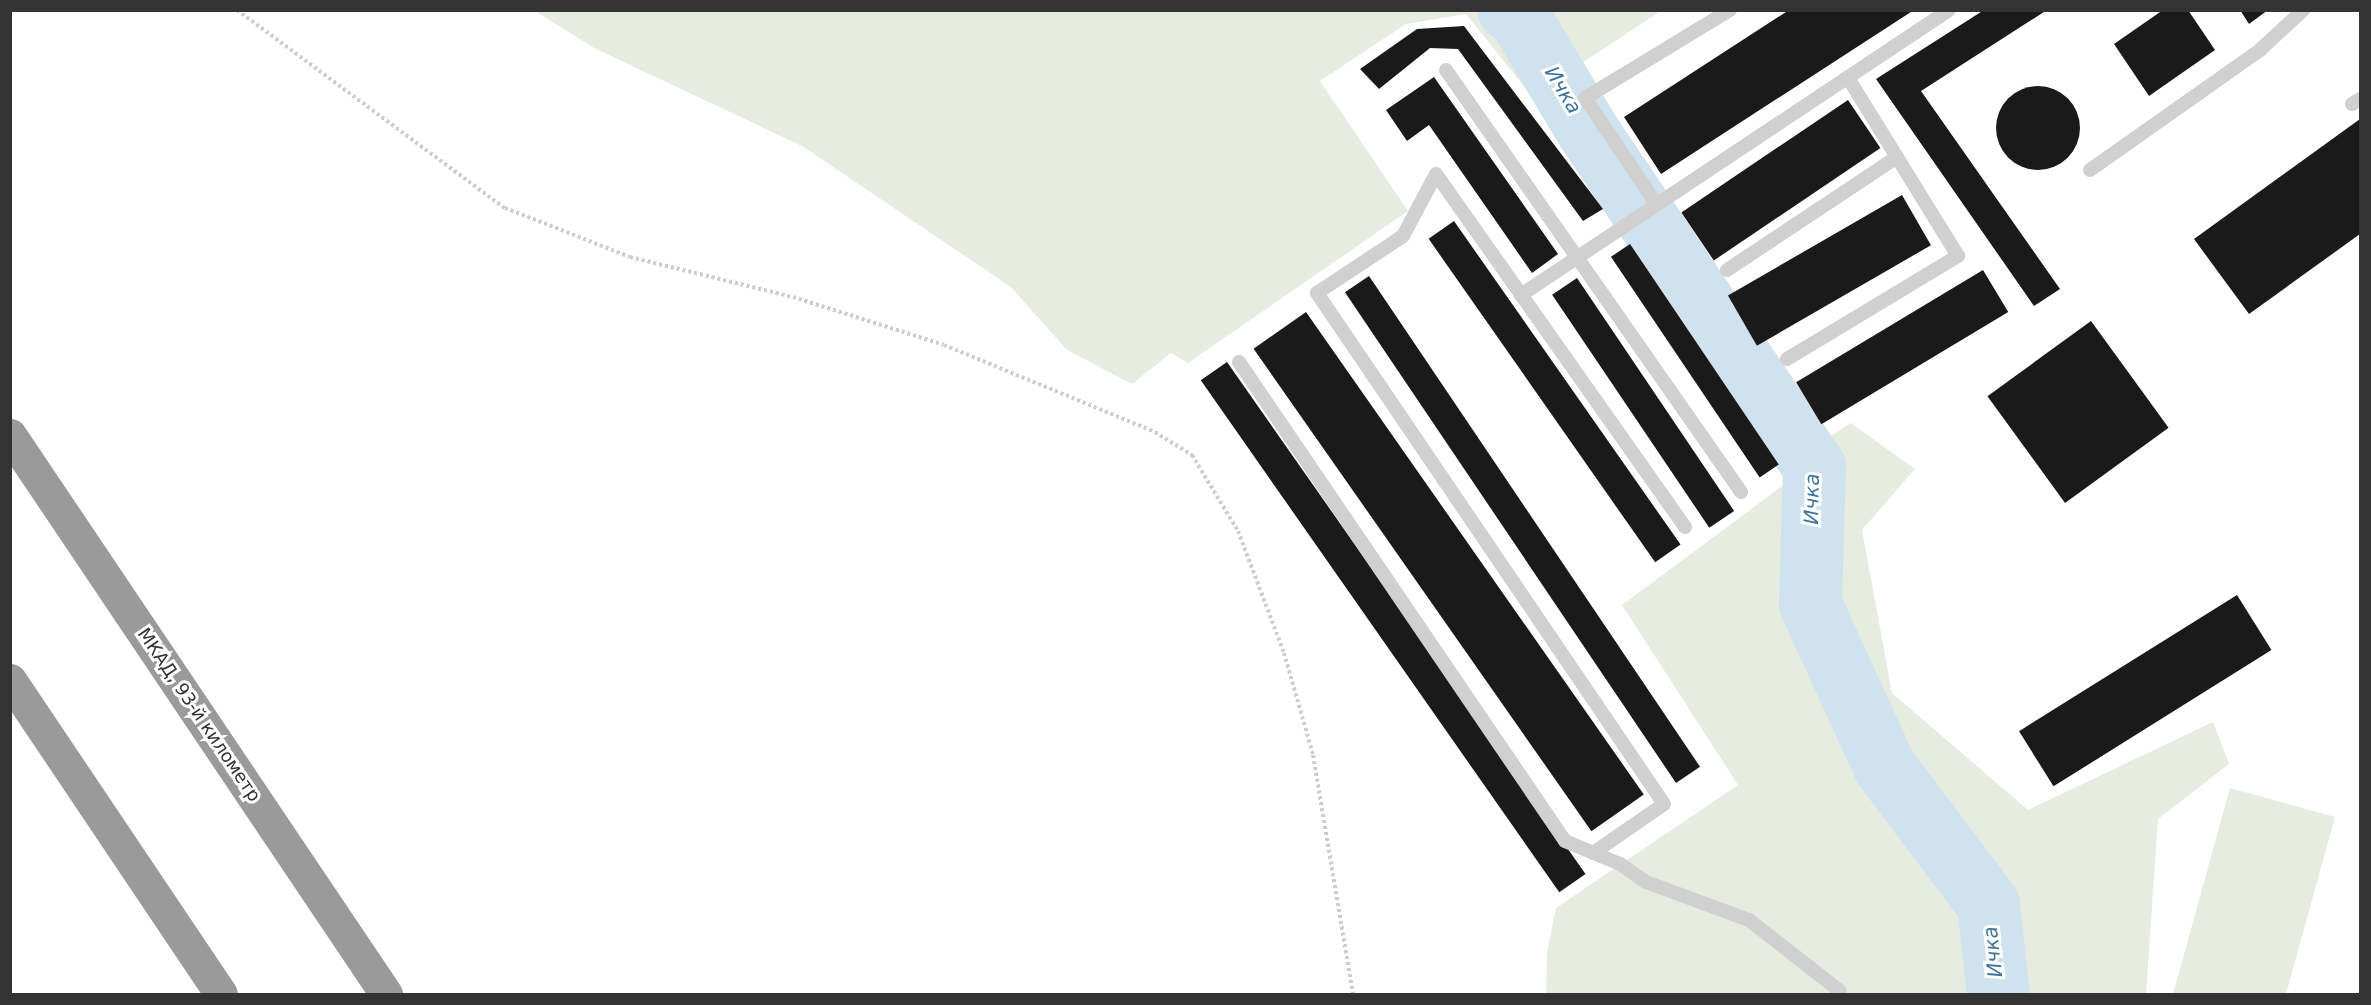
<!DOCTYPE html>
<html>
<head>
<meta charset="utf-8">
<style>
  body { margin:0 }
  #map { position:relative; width:2371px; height:1005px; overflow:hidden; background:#fff; font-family:"DejaVu Sans",sans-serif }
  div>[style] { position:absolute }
  .green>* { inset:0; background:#e6ecdf }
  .river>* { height:63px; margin:-31.5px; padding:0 31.5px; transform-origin:31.5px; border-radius:31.5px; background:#cfe2ee }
  .building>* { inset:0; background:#1a1a1a; transform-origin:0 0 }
  .round { border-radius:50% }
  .path>* { height:4px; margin-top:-2px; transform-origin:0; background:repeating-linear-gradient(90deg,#cdcdcd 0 3px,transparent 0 6px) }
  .lane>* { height:14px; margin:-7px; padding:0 7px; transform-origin:7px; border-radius:7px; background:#d0d0d0 }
  .highway>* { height:33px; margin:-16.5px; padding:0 16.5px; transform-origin:16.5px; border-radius:16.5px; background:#9a9a9a }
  span { translate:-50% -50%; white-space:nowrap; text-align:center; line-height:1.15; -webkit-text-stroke:6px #fff; paint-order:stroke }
  .street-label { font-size:18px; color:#333 }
  .water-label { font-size:20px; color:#3f7597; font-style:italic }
  .frame { position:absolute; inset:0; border:12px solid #333; pointer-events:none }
</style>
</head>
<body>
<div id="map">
  <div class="green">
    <div style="clip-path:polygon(535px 11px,1661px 11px,1562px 76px,1808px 451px,1851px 423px,1915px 469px,1862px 530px,1892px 693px,2028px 810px,2213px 722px,2229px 764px,2158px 819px,2146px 994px,1546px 994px,1547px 952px,1556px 908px,1738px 785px,1622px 605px,1797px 475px,1605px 188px,1466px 14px,1406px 24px,1320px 81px,1408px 211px,1188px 363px,1171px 353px,1132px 384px,1067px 350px,1011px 287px,802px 146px,594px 48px)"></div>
    <div style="clip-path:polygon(2230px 788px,2335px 817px,2286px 994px,2173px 994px)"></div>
  </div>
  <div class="river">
    <div style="left:1509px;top:10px;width:10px;rotate:29deg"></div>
    <div style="left:1518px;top:15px;width:134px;rotate:59deg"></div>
    <div style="left:1587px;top:130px;width:405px;rotate:56deg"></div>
    <div style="left:1814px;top:466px;width:138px;rotate:91.7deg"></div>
    <div style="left:1810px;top:604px;width:178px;rotate:65.4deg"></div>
    <div style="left:1884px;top:766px;width:173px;rotate:53deg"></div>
    <div style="left:1988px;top:904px;width:91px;rotate:83.7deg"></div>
  </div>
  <div class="building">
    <div style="clip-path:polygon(1789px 10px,1914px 10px,1661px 174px,1624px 117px)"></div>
    <div style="clip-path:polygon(1984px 10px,2047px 10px,1921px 91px,2060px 289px,2034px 306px,1876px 79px)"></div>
    <div style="clip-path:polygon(2163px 10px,2188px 10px,2215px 50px,2149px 96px,2114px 44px)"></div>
    <div style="clip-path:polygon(2240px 10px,2268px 10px,2249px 24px)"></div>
    <div style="clip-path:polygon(1464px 26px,1603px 209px,1583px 221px,1458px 49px,1430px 48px,1379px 89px,1360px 69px,1417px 29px)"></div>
    <div style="clip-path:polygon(1434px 77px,1558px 254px,1532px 273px,1429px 125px,1407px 141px,1386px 110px)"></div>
    <div class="round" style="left:1996px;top:86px;width:84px;height:84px"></div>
    <div style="left:1848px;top:100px;width:58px;height:201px;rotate:56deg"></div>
    <div style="clip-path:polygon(2360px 119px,2360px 234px,2249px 314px,2194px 239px)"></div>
    <div style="left:1902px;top:195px;width:58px;height:201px;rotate:60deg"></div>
    <div style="left:1454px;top:221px;width:395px;height:31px;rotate:55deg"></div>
    <div style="left:1630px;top:244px;width:266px;height:23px;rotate:56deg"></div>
    <div style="left:1983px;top:270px;width:49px;height:218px;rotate:59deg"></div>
    <div style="left:1369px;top:276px;width:592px;height:29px;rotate:56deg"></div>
    <div style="left:1577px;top:278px;width:281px;height:30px;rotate:56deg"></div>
    <div style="left:1306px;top:312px;width:589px;height:64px;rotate:55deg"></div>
    <div style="left:2091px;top:321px;width:132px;height:128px;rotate:54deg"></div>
    <div style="left:1227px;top:362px;width:625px;height:32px;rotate:55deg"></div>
    <div style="left:2237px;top:595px;width:65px;height:257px;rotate:58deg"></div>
  </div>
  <div class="path">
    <div style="left:237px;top:10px;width:333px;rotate:36.5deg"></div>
    <div style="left:505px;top:208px;width:134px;rotate:21.4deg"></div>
    <div style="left:630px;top:257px;width:168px;rotate:13.8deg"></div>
    <div style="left:793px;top:297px;width:158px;rotate:17.6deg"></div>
    <div style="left:944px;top:345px;width:228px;rotate:22.4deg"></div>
    <div style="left:1155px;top:432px;width:44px;rotate:31.9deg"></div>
    <div style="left:1192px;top:455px;width:89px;rotate:58.8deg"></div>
    <div style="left:1238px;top:531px;width:130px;rotate:69.3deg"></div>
    <div style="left:1284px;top:653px;width:106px;rotate:74.1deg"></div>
    <div style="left:1313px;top:755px;width:242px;rotate:80.5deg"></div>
  </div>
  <div class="lane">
    <div style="left:1446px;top:70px;width:515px;rotate:55.04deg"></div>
    <div style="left:2352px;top:104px;width:9px;rotate:-32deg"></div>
    <div style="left:2090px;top:170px;width:208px;rotate:-35.2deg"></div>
    <div style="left:2260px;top:50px;width:59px;rotate:-42.9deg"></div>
    <div style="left:1657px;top:205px;width:129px;rotate:-123.9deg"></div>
    <div style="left:1585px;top:98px;width:170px;rotate:-31.3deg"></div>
    <div style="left:1727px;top:270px;width:204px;rotate:-33.6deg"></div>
    <div style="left:1521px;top:295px;width:514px;rotate:-33.66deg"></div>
    <div style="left:1787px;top:359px;width:200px;rotate:-31.1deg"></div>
    <div style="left:1958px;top:256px;width:209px;rotate:-121.7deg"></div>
    <div style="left:1239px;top:362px;width:579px;rotate:55.76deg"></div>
    <div style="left:1565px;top:841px;width:60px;rotate:22.7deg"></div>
    <div style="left:1620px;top:864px;width:32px;rotate:35deg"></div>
    <div style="left:1646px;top:882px;width:110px;rotate:20.3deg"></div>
    <div style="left:1749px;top:920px;width:115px;rotate:38deg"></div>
    <div style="left:1593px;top:853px;width:86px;rotate:-34.6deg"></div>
    <div style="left:1664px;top:804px;width:618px;rotate:-124.18deg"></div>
    <div style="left:1317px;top:293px;width:103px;rotate:-33.5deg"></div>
    <div style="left:1403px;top:236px;width:70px;rotate:-62deg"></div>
    <div style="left:1436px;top:174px;width:432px;rotate:54.8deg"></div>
  </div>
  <div class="highway">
    <div style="left:10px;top:435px;width:674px;rotate:56.07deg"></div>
    <div style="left:10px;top:680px;width:378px;rotate:56.1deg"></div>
  </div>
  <div class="street-label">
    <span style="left:199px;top:715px;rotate:56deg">МКАД, 93-й километр</span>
  </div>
  <div class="water-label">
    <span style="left:1563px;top:90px;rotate:59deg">Ичка</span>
    <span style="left:1812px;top:499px;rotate:-89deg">Ичка</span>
    <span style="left:1993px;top:952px;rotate:-96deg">Ичка</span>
  </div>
  <div class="frame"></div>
</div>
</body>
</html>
